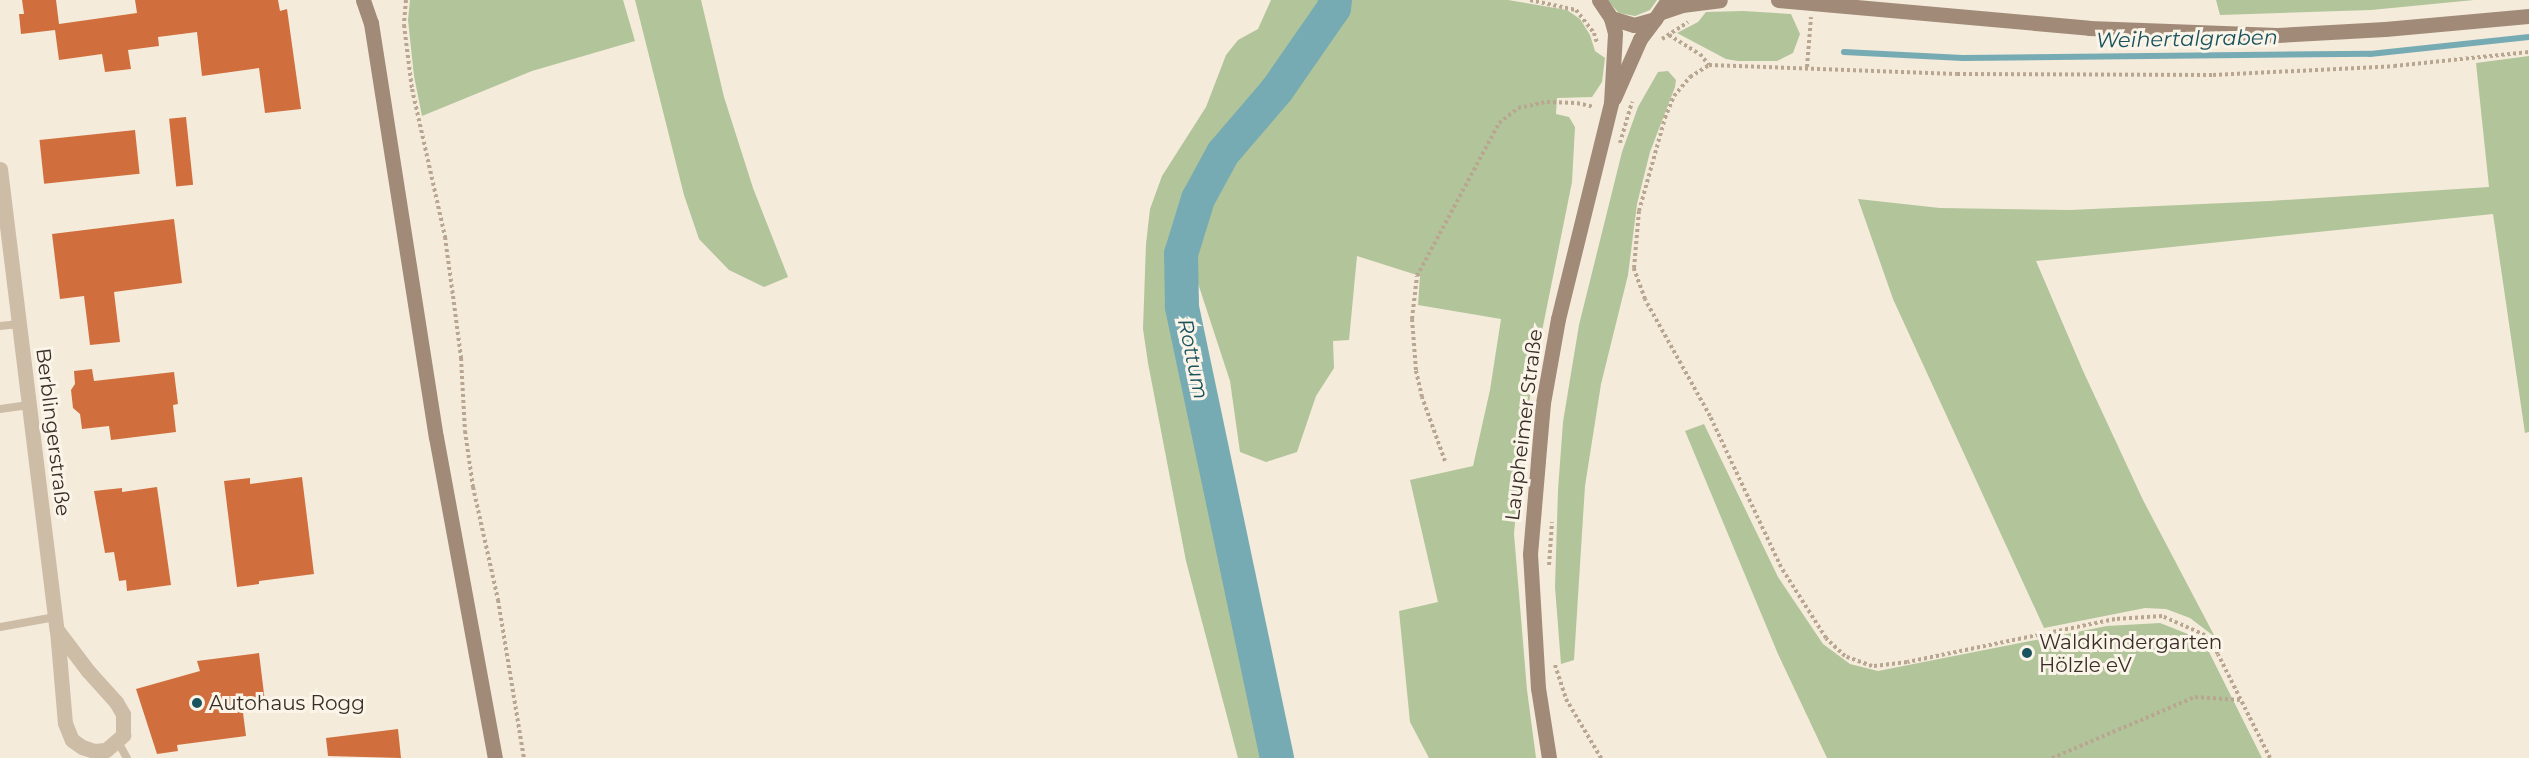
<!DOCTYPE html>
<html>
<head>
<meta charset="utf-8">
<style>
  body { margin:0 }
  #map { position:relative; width:2529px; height:758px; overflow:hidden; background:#f4ebdb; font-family:Montserrat,sans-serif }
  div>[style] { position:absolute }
  .green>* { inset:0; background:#b2c499 }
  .stream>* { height:6px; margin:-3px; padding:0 3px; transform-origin:3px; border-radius:3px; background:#77abb4 }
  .river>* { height:34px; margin:-17px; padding:0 17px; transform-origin:17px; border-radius:17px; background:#77abb4 }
  .building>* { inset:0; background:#d06f3d; transform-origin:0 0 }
  .path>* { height:4px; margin-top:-2px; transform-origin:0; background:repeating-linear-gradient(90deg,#b9a690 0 3px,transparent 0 6px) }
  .lane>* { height:8px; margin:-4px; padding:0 4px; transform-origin:4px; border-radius:4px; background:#cdbca6 }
  .street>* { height:15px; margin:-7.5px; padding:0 7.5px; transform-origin:7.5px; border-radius:7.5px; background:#cdbca6 }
  .secondary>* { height:15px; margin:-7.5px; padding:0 7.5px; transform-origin:7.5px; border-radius:7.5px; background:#a18a77 }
  .dots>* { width:16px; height:16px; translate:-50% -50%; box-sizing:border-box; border:3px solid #fbf4e8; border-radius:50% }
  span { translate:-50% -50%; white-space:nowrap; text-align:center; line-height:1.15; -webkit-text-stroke:6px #fbf4e8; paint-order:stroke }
  .street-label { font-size:20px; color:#392e27 }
  .poi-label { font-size:20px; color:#392e27 }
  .left { translate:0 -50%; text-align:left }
  .water-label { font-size:21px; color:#19535e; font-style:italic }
</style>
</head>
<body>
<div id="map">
  <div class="green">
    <div style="clip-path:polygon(410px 0,623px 0,635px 41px,532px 71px,422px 116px,414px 76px,408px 20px)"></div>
    <div style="clip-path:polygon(635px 0,701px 0,724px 97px,753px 188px,788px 277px,764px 287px,729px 270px,699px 239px,684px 195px)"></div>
    <div style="clip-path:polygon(1271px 0,1325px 0,1224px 142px,1185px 204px,1175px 245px,1172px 279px,1187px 400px,1272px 758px,1238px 758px,1186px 561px,1148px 363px,1143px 329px,1146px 244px,1150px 209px,1162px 176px,1206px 107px,1226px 55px,1238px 40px,1258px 29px)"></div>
    <div style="clip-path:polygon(1348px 0,1508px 0,1567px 10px,1580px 19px,1590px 35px,1595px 51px,1605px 58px,1602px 82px,1592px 97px,1557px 98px,1556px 114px,1569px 117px,1575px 127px,1572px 182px,1536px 361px,1522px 446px,1514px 534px,1527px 690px,1536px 758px,1429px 758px,1410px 722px,1399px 611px,1438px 602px,1410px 480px,1473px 466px,1490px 390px,1501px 319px,1418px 305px,1420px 276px,1357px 256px,1349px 340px,1333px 341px,1334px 368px,1316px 396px,1297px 452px,1266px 462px,1240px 452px,1230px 381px,1193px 268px,1197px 233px,1221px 172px,1326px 41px)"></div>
    <div style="clip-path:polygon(1607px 0,1657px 0,1650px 10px,1635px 16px,1619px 13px)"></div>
    <div style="clip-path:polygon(2216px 0,2474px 0,2371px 10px,2220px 15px)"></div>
    <div style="clip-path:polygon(1743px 11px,1791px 14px,1800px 34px,1793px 53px,1777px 61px,1738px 61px,1726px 59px,1677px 33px,1698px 22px,1706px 12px)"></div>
    <div style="clip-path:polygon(2529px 56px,2529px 432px,2525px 433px,2493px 214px,2036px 261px,2084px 373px,2143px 500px,2215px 637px,2190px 618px,2166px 609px,2145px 608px,2044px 628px,1893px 299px,1858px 199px,1940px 208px,2070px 210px,2269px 201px,2489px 187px,2476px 63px)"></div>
    <div style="clip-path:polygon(1668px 71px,1676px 80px,1675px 87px,1650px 152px,1637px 204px,1628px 275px,1601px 384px,1585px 486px,1574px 660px,1561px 664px,1555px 587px,1558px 490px,1563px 422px,1579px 325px,1622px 152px,1638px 107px,1658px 72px)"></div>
    <div style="clip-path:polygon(1704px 424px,1778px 577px,1823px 644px,1850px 664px,1878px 671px,2107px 626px,2160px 623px,2203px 640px,2262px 758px,1827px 758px,1778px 654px,1685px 431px)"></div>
  </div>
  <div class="stream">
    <div style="left:1844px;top:52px;width:119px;rotate:2.9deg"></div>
    <div style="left:1963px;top:58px;width:407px;rotate:-0.6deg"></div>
    <div style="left:2370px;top:54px;width:160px;rotate:-6.1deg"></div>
  </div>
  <div class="river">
    <div style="left:1277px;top:758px;width:462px;rotate:-101.9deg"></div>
    <div style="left:1182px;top:306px;width:52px;rotate:-91.1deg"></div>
    <div style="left:1181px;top:254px;width:58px;rotate:-72.8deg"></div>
    <div style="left:1198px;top:199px;width:52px;rotate:-61.5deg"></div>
    <div style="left:1223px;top:153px;width:83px;rotate:-49.4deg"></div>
    <div style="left:1277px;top:90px;width:100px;rotate:-55.2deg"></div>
    <div style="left:1334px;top:8px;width:8px;rotate:-83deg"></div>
  </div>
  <div class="building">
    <div style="clip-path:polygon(22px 0,56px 0,59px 24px,137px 13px,135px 0,278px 0,280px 11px,287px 9px,301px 109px,265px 113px,259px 68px,202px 76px,197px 32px,158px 37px,159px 46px,128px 50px,131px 69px,105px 72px,102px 54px,59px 60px,55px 30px,21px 34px,19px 14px,24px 14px)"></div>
    <div style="left:186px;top:117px;width:68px;height:17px;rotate:84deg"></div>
    <div style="left:135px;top:130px;width:44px;height:96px;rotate:84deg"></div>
    <div style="clip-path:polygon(174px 219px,182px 283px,114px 292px,120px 342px,90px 345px,84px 296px,60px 299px,52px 234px)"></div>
    <div style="clip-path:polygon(92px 369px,94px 381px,174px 372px,178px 404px,173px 405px,176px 432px,111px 440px,109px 426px,82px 429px,80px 414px,73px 408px,71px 390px,75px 384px,74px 371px)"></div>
    <div style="clip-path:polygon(302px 477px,314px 574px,259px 581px,259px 584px,237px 587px,224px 481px,250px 478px,250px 484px)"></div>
    <div style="clip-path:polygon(157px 487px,171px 585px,127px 591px,126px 580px,119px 581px,114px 552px,105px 553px,94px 491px,122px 488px,122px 492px)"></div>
    <div style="clip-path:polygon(259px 653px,265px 702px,242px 705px,246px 736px,177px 745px,178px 751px,157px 754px,136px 689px,200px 671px,197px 661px)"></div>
    <div style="clip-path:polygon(398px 729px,401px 758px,328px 756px,326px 738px)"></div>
  </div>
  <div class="path">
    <div style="left:406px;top:0;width:25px;rotate:95deg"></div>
    <div style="left:404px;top:25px;width:64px;rotate:82.9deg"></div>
    <div style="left:412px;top:89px;width:152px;rotate:77.4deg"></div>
    <div style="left:445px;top:237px;width:60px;rotate:82.3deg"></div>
    <div style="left:453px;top:296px;width:63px;rotate:82.6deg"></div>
    <div style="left:461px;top:358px;width:73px;rotate:86.9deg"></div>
    <div style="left:465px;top:431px;width:57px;rotate:81.9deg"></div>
    <div style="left:473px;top:487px;width:116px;rotate:77.5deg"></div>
    <div style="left:498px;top:600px;width:160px;rotate:80.7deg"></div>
    <div style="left:1530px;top:0;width:47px;rotate:12.3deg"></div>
    <div style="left:1576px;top:10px;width:29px;rotate:52deg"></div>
    <div style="left:1594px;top:33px;width:10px;rotate:73deg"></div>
    <div style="left:1669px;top:35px;width:36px;rotate:32deg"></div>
    <div style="left:1700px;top:54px;width:14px;rotate:51deg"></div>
    <div style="left:1662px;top:39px;width:31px;rotate:-33deg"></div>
    <div style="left:1807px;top:67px;width:50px;rotate:-85.4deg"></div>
    <div style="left:1620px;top:143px;width:43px;rotate:-73.7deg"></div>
    <div style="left:1445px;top:461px;width:68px;rotate:-109.8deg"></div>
    <div style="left:1422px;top:397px;width:28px;rotate:-103deg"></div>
    <div style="left:1416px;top:370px;width:51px;rotate:-94.5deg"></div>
    <div style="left:1412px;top:319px;width:43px;rotate:-83.4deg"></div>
    <div style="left:1417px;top:276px;width:174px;rotate:-61.8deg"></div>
    <div style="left:1499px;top:123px;width:24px;rotate:-38deg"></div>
    <div style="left:1518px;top:108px;width:30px;rotate:-12deg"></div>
    <div style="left:1547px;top:102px;width:30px;rotate:2deg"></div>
    <div style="left:1577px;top:103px;width:17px;rotate:13deg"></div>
    <div style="left:1549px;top:565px;width:43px;rotate:-86deg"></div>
    <div style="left:1555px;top:665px;width:36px;rotate:72deg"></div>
    <div style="left:1566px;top:699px;width:69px;rotate:59.3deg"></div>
    <div style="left:2052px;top:758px;width:155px;rotate:-23.1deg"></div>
    <div style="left:2195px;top:697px;width:45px;rotate:3.8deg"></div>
    <div style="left:2270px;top:758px;width:116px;rotate:-116.6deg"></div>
    <div style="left:2218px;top:654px;width:23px;rotate:-124deg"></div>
    <div style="left:2205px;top:635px;width:47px;rotate:-156.2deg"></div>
    <div style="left:2162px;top:616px;width:47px;rotate:176.3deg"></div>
    <div style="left:2115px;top:619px;width:212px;rotate:168.3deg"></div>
    <div style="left:1907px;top:662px;width:35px;rotate:173deg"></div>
    <div style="left:1872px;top:666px;width:29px;rotate:-160deg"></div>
    <div style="left:1845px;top:656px;width:26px;rotate:-137deg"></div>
    <div style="left:1826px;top:638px;width:84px;rotate:-122.4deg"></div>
    <div style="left:1781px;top:567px;width:167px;rotate:-115.2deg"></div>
    <div style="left:1710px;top:416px;width:134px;rotate:-119.1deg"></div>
    <div style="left:1645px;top:299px;width:33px;rotate:-110deg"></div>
    <div style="left:1634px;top:268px;width:57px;rotate:-85deg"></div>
    <div style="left:1639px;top:211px;width:97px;rotate:-74.4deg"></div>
    <div style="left:1665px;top:118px;width:24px;rotate:-68deg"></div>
    <div style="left:1674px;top:96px;width:25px;rotate:-50deg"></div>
    <div style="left:1690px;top:77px;width:22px;rotate:-32deg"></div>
    <div style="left:1709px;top:65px;width:248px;rotate:2.1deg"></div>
    <div style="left:1957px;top:74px;width:256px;rotate:0.2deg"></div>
    <div style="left:2213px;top:75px;width:181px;rotate:-2.8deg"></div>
    <div style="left:2394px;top:66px;width:136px;rotate:-5.9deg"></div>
  </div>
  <div class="lane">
    <div style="left:0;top:326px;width:19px;rotate:-6deg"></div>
    <div style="left:0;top:409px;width:29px;rotate:-8deg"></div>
    <div style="left:0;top:627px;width:56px;rotate:-10.3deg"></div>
    <div style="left:118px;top:742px;width:18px;rotate:61deg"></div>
  </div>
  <div class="street">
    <div style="left:0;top:169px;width:465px;rotate:83deg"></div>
    <div style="left:57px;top:630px;width:93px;rotate:85.1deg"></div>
    <div style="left:65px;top:723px;width:18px;rotate:68deg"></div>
    <div style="left:72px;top:740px;width:12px;rotate:35deg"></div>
    <div style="left:82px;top:747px;width:13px;rotate:18deg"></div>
    <div style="left:94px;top:751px;width:12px;rotate:-5deg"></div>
    <div style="left:106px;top:750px;width:23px;rotate:-41deg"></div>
    <div style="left:123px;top:735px;width:21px;rotate:-90deg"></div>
    <div style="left:123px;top:714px;width:14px;rotate:-120deg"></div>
    <div style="left:116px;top:702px;width:42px;rotate:-132.1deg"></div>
    <div style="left:88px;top:671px;width:51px;rotate:-127.1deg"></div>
  </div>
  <div class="secondary">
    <div style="left:363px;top:0;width:24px;rotate:71deg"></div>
    <div style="left:371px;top:23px;width:419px;rotate:81.1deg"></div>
    <div style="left:436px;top:437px;width:326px;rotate:79.6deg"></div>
    <div style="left:1599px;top:0;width:22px;rotate:56deg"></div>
    <div style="left:1611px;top:18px;width:24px;rotate:17deg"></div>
    <div style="left:1634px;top:25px;width:22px;rotate:-16deg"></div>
    <div style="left:1655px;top:19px;width:23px;rotate:-56deg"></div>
    <div style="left:1778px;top:0;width:312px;rotate:5.1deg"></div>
    <div style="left:2089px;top:28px;width:188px;rotate:2.1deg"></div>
    <div style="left:2277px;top:35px;width:108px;rotate:-3.2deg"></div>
    <div style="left:2385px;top:29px;width:145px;rotate:-5.2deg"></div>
    <div style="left:1662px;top:12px;width:21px;rotate:-19deg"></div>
    <div style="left:1682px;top:5px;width:38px;rotate:-7deg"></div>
    <div style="left:1614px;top:98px;width:64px;rotate:-66.2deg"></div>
    <div style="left:1640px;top:39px;width:25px;rotate:-53deg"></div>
    <div style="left:1549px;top:758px;width:71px;rotate:-98.9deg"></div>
    <div style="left:1538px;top:688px;width:134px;rotate:-93.4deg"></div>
    <div style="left:1530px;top:554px;width:94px;rotate:-85.1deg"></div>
    <div style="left:1538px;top:460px;width:57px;rotate:-85deg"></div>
    <div style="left:1543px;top:403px;width:85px;rotate:-79.9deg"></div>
    <div style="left:1558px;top:319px;width:222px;rotate:-76.2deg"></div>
    <div style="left:1611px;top:103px;width:70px;rotate:-86.7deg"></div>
    <div style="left:1615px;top:33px;width:16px;rotate:-105deg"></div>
  </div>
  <div class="dots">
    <div style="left:2027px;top:653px;background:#19535e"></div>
    <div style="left:197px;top:703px;background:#19535e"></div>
  </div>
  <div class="street-label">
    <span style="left:1524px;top:425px;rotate:-83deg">Laupheimer Straße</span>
    <span style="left:53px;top:432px;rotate:83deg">Berblingerstraße</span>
  </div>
  <div class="poi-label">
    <span class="left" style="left:2039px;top:654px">Waldkindergarten<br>Hölzle eV</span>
    <span class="left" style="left:209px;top:703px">Autohaus Rogg</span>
  </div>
  <div class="water-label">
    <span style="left:2187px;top:39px;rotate:-1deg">Weihertalgraben</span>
    <span style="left:1193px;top:359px;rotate:78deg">Rottum</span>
  </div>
</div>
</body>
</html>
